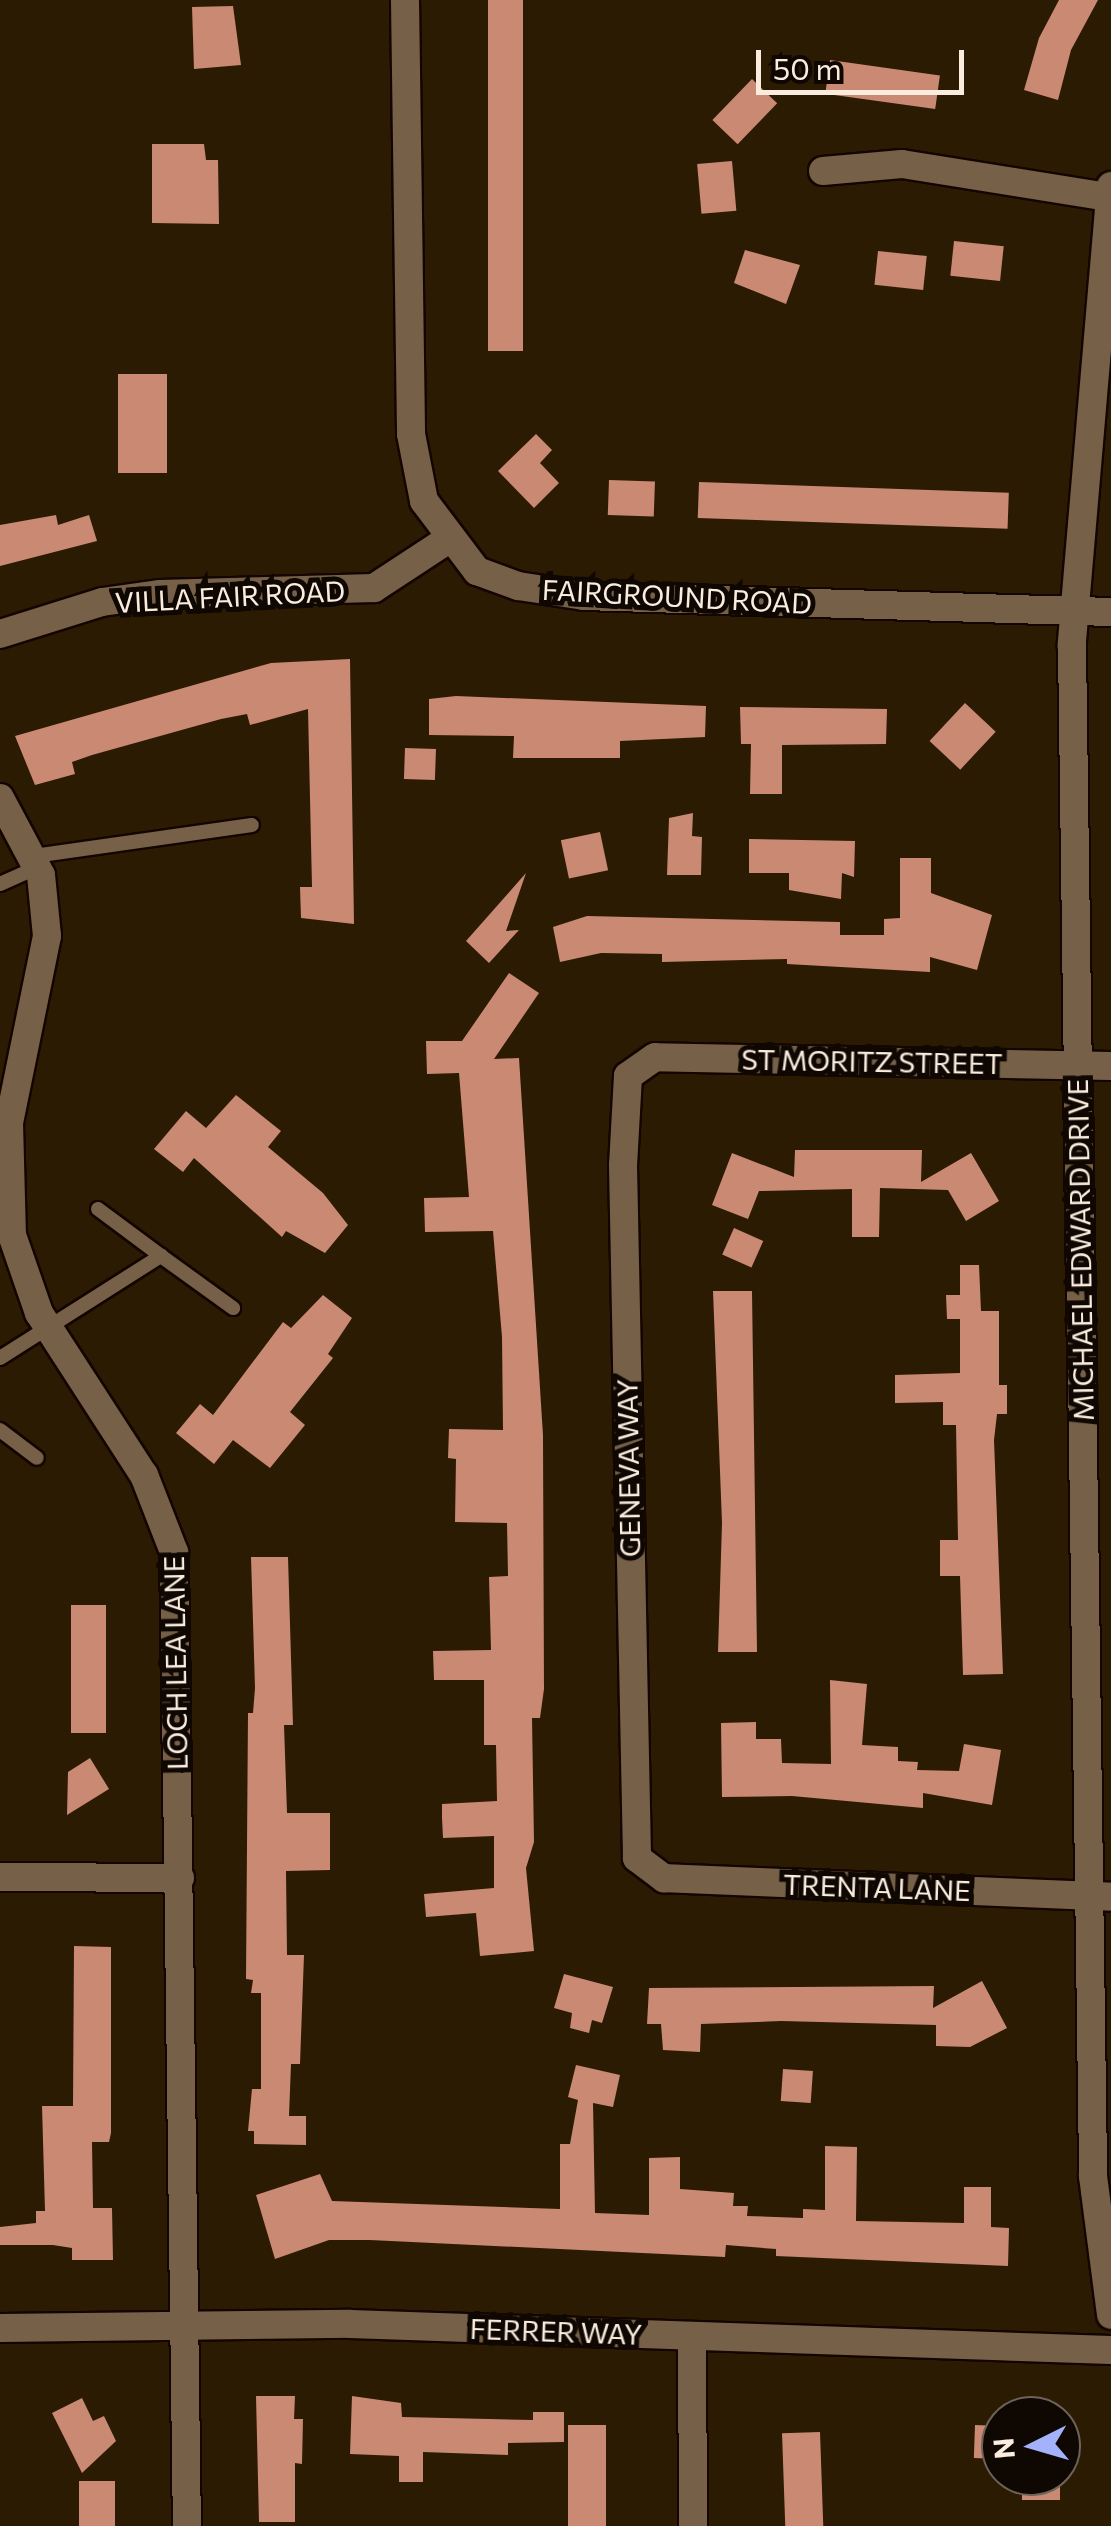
<!DOCTYPE html>
<html>
<head>
<meta charset="utf-8">
<style>
  body { margin:0 }
  #map { position:relative; width:1111px; height:2526px; overflow:hidden; background:#2c1b03; font-family:Commissioner,sans-serif }
  div>[style] { position:absolute }
  .building>* { inset:0; background:#ca8973; transform-origin:0 0 }
  .roads { filter:drop-shadow(2px 0 #140500) drop-shadow(-2px 0 #140500) drop-shadow(0 2px #140500) drop-shadow(0 -2px #140500) }
  .service>* { height:14px; margin:-7px; padding:0 7px; transform-origin:7px; border-radius:7px; background:#766148 }
  .minor>* { height:28px; margin:-14px; padding:0 14px; transform-origin:14px; border-radius:14px; background:#766148 }
  span { translate:-50% -50%; white-space:nowrap; text-align:center; line-height:1.15; -webkit-text-stroke:10px #0f0701; paint-order:stroke }
  .street-label { font-size:28px; color:#faeddf }
  .north { position:absolute; left:981px; top:2396px; width:100px; height:100px; box-sizing:border-box; background:#0f0701; border:2px solid #6d635a; border-radius:50%; rotate:265deg; font-size:28px; font-weight:700; line-height:40px; text-align:center; color:#faeddf }
  .north::after { content:''; display:block; margin:auto; width:35px; height:45px; background:#a4b2fc; clip-path:polygon(50% 0,100% 100%,50% 72%,0 100%) }
  .scale { position:absolute; left:756px; top:50px; width:208px; height:45px; box-sizing:border-box; border:5px solid #faeddf; border-top:0; padding-left:12px; font-size:30px; line-height:35px; white-space:nowrap; color:#faeddf; -webkit-text-stroke:8px #0f0701; paint-order:stroke }
</style>
</head>
<body>
<div id="map">
  <div class="building">
    <div style="left:488px;top:0;width:35px;height:351px"></div>
    <div style="clip-path:polygon(1059px 0,1098px 0,1071px 50px,1058px 100px,1024px 90px,1039px 38px)"></div>
    <div style="clip-path:polygon(233px 6px,241px 65px,194px 69px,192px 7px)"></div>
    <div style="left:830px;top:60px;width:111px;height:34px;rotate:8deg"></div>
    <div style="left:752px;top:79px;width:35px;height:57px;rotate:44deg"></div>
    <div style="clip-path:polygon(152px 144px,204px 144px,206px 160px,218px 160px,219px 224px,152px 223px)"></div>
    <div style="left:732px;top:161px;width:50px;height:35px;rotate:85deg"></div>
    <div style="left:954px;top:241px;width:50px;height:35px;rotate:6deg"></div>
    <div style="clip-path:polygon(745px 250px,800px 265px,786px 304px,734px 283px)"></div>
    <div style="left:878px;top:251px;width:49px;height:34px;rotate:6deg"></div>
    <div style="left:118px;top:374px;width:49px;height:99px"></div>
    <div style="clip-path:polygon(536px 434px,552px 450px,540px 463px,559px 483px,534px 508px,498px 471px)"></div>
    <div style="left:609px;top:480px;width:46px;height:35px;rotate:2deg"></div>
    <div style="left:699px;top:482px;width:310px;height:36px;rotate:2deg"></div>
    <div style="clip-path:polygon(56px 515px,58px 525px,89px 515px,97px 541px,0 566px,0 525px)"></div>
    <div style="clip-path:polygon(350px 659px,354px 924px,301px 918px,300px 887px,312px 887px,308px 709px,250px 725px,247px 714px,221px 719px,92px 755px,72px 762px,75px 774px,35px 785px,15px 736px,271px 663px)"></div>
    <div style="clip-path:polygon(456px 696px,706px 706px,705px 737px,620px 741px,620px 758px,513px 758px,514px 736px,429px 735px,429px 699px)"></div>
    <div style="left:965px;top:703px;width:42px;height:52px;rotate:43deg"></div>
    <div style="clip-path:polygon(740px 707px,887px 709px,886px 744px,782px 745px,782px 794px,750px 794px,751px 744px,741px 744px)"></div>
    <div style="left:405px;top:748px;width:31px;height:31px;rotate:2deg"></div>
    <div style="clip-path:polygon(693px 813px,692px 836px,702px 837px,701px 875px,667px 875px,669px 818px)"></div>
    <div style="left:600px;top:832px;width:39px;height:40px;rotate:78deg"></div>
    <div style="clip-path:polygon(749px 839px,855px 841px,854px 877px,842px 873px,841px 899px,789px 890px,789px 873px,749px 873px)"></div>
    <div style="clip-path:polygon(900px 858px,931px 858px,931px 893px,992px 915px,977px 970px,930px 957px,930px 972px,787px 964px,787px 959px,662px 962px,662px 954px,601px 953px,560px 962px,553px 927px,587px 916px,840px 922px,840px 935px,884px 935px,884px 919px,900px 918px)"></div>
    <div style="clip-path:polygon(526px 873px,506px 931px,519px 930px,489px 963px,466px 941px)"></div>
    <div style="clip-path:polygon(509px 973px,539px 993px,494px 1059px,519px 1058px,543px 1435px,544px 1689px,540px 1718px,532px 1718px,534px 1842px,526px 1868px,534px 1951px,480px 1956px,476px 1913px,426px 1917px,424px 1894px,494px 1888px,494px 1836px,443px 1838px,442px 1818px,442px 1804px,497px 1801px,496px 1745px,484px 1745px,484px 1680px,434px 1680px,433px 1651px,491px 1650px,489px 1577px,508px 1576px,507px 1523px,455px 1522px,456px 1459px,448px 1458px,449px 1429px,503px 1430px,502px 1337px,493px 1231px,425px 1232px,424px 1198px,469px 1197px,459px 1073px,427px 1074px,426px 1041px,462px 1041px)"></div>
    <div style="clip-path:polygon(236px 1095px,281px 1131px,268px 1147px,323px 1193px,348px 1225px,325px 1253px,286px 1231px,282px 1237px,194px 1158px,183px 1172px,154px 1149px,186px 1111px,206px 1128px)"></div>
    <div style="clip-path:polygon(795px 1150px,922px 1150px,921px 1182px,971px 1153px,999px 1201px,966px 1221px,948px 1190px,880px 1188px,879px 1237px,852px 1237px,852px 1189px,759px 1191px,748px 1219px,712px 1205px,732px 1153px,794px 1177px)"></div>
    <div style="left:734px;top:1228px;width:32px;height:29px;rotate:24deg"></div>
    <div style="clip-path:polygon(960px 1265px,979px 1265px,981px 1311px,999px 1311px,999px 1385px,1007px 1385px,1007px 1414px,997px 1414px,994px 1440px,1003px 1674px,963px 1675px,960px 1576px,940px 1576px,940px 1540px,958px 1540px,956px 1425px,943px 1425px,943px 1402px,895px 1403px,895px 1375px,960px 1373px,960px 1319px,947px 1319px,946px 1295px,960px 1295px)"></div>
    <div style="clip-path:polygon(713px 1291px,752px 1291px,757px 1652px,718px 1652px,722px 1523px)"></div>
    <div style="clip-path:polygon(323px 1295px,352px 1318px,328px 1354px,333px 1358px,290px 1412px,305px 1425px,270px 1468px,233px 1440px,214px 1464px,176px 1433px,200px 1404px,213px 1415px,283px 1322px,291px 1328px)"></div>
    <div style="clip-path:polygon(251px 1557px,288px 1557px,293px 1725px,284px 1725px,287px 1813px,330px 1813px,330px 1870px,286px 1871px,287px 1955px,304px 1955px,300px 2064px,291px 2064px,289px 2116px,306px 2116px,306px 2145px,254px 2144px,254px 2131px,248px 2131px,252px 2089px,261px 2089px,261px 1993px,251px 1993px,253px 1980px,246px 1979px,248px 1713px,253px 1713px,255px 1688px)"></div>
    <div style="left:71px;top:1605px;width:35px;height:128px"></div>
    <div style="clip-path:polygon(830px 1680px,867px 1684px,862px 1745px,898px 1747px,898px 1761px,918px 1762px,917px 1770px,959px 1771px,964px 1744px,1001px 1750px,992px 1805px,923px 1793px,923px 1808px,792px 1796px,722px 1797px,721px 1723px,756px 1722px,756px 1739px,781px 1739px,782px 1763px,831px 1764px)"></div>
    <div style="clip-path:polygon(90px 1758px,109px 1789px,67px 1815px,68px 1772px)"></div>
    <div style="clip-path:polygon(74px 1946px,111px 1947px,111px 2133px,109px 2142px,92px 2142px,93px 2208px,112px 2208px,113px 2260px,72px 2260px,72px 2248px,53px 2245px,0 2245px,0 2227px,36px 2223px,36px 2211px,45px 2211px,42px 2106px,73px 2106px)"></div>
    <div style="clip-path:polygon(564px 1974px,613px 1987px,602px 2023px,592px 2020px,589px 2033px,570px 2028px,572px 2013px,554px 2008px)"></div>
    <div style="clip-path:polygon(982px 1981px,1007px 2028px,970px 2047px,936px 2046px,936px 2025px,781px 2021px,701px 2024px,700px 2052px,663px 2050px,661px 2024px,647px 2024px,649px 1988px,934px 1986px,933px 2008px)"></div>
    <div style="clip-path:polygon(576px 2065px,620px 2075px,613px 2107px,593px 2103px,595px 2213px,649px 2215px,649px 2158px,680px 2157px,680px 2189px,734px 2193px,733px 2206px,748px 2206px,747px 2216px,803px 2218px,803px 2209px,825px 2210px,825px 2146px,857px 2147px,856px 2221px,964px 2223px,964px 2187px,991px 2187px,991px 2227px,1009px 2228px,1008px 2266px,776px 2256px,776px 2249px,726px 2245px,725px 2257px,370px 2240px,329px 2240px,275px 2259px,256px 2195px,320px 2174px,332px 2201px,560px 2209px,560px 2144px,570px 2144px,578px 2100px,568px 2097px)"></div>
    <div style="left:783px;top:2069px;width:30px;height:32px;rotate:4deg"></div>
    <div style="clip-path:polygon(256px 2396px,295px 2396px,294px 2419px,303px 2419px,302px 2464px,295px 2463px,295px 2522px,259px 2522px)"></div>
    <div style="clip-path:polygon(352px 2396px,401px 2403px,402px 2417px,533px 2420px,533px 2412px,564px 2412px,564px 2442px,508px 2443px,508px 2455px,423px 2452px,423px 2482px,399px 2482px,399px 2456px,350px 2454px)"></div>
    <div style="clip-path:polygon(82px 2398px,93px 2421px,104px 2416px,116px 2441px,82px 2473px,52px 2413px)"></div>
    <div style="left:568px;top:2425px;width:38px;height:101px"></div>
    <div style="left:975px;top:2425px;width:26px;height:33px;rotate:2deg"></div>
    <div style="left:820px;top:2432px;width:94px;height:38px;rotate:88deg"></div>
    <div style="left:1022px;top:2476px;width:38px;height:24px"></div>
    <div style="left:79px;top:2481px;width:36px;height:45px"></div>
  </div>
  <div class="roads">
    <div class="service">
      <div style="left:34px;top:856px;width:220px;rotate:-8.1deg"></div>
      <div style="left:0;top:884px;width:42px;rotate:-24.1deg"></div>
      <div style="left:98px;top:1209px;width:79px;rotate:36.7deg"></div>
      <div style="left:0;top:1358px;width:191px;rotate:-32.4deg"></div>
      <div style="left:161px;top:1256px;width:89px;rotate:35.8deg"></div>
      <div style="left:0;top:1430px;width:46px;rotate:37.1deg"></div>
    </div>
    <div class="minor">
      <div style="left:405px;top:0;width:434px;rotate:89.2deg"></div>
      <div style="left:411px;top:434px;width:68px;rotate:79deg"></div>
      <div style="left:424px;top:501px;width:88px;rotate:52.9deg"></div>
      <div style="left:477px;top:571px;width:44px;rotate:20.1deg"></div>
      <div style="left:518px;top:586px;width:67px;rotate:8.6deg"></div>
      <div style="left:584px;top:596px;width:527px;rotate:1.74deg"></div>
      <div style="left:823px;top:171px;width:79px;rotate:-5.1deg"></div>
      <div style="left:902px;top:164px;width:210px;rotate:9.1deg"></div>
      <div style="left:1111px;top:186px;width:461px;rotate:94.9deg"></div>
      <div style="left:1072px;top:645px;width:1531px;rotate:89.21deg"></div>
      <div style="left:1093px;top:2176px;width:140px;rotate:82.6deg"></div>
      <div style="left:0;top:634px;width:107px;rotate:-17.4deg"></div>
      <div style="left:102px;top:602px;width:59px;rotate:-7.9deg"></div>
      <div style="left:160px;top:594px;width:214px;rotate:-1.6deg"></div>
      <div style="left:374px;top:588px;width:90px;rotate:-33.2deg"></div>
      <div style="left:0;top:798px;width:87px;rotate:62deg"></div>
      <div style="left:41px;top:875px;width:61px;rotate:84.4deg"></div>
      <div style="left:47px;top:936px;width:191px;rotate:101.5deg"></div>
      <div style="left:9px;top:1123px;width:112px;rotate:88.5deg"></div>
      <div style="left:12px;top:1235px;width:83px;rotate:70.9deg"></div>
      <div style="left:39px;top:1313px;width:193px;rotate:57.1deg"></div>
      <div style="left:144px;top:1475px;width:83px;rotate:68.7deg"></div>
      <div style="left:174px;top:1552px;width:974px;rotate:89.24deg"></div>
      <div style="left:1111px;top:1066px;width:456px;rotate:-178.9deg"></div>
      <div style="left:655px;top:1057px;width:33px;rotate:145deg"></div>
      <div style="left:628px;top:1076px;width:89px;rotate:93.2deg"></div>
      <div style="left:623px;top:1165px;width:693px;rotate:88.84deg"></div>
      <div style="left:637px;top:1858px;width:34px;rotate:37deg"></div>
      <div style="left:664px;top:1878px;width:447px;rotate:2.4deg"></div>
      <div style="left:0;top:1877px;width:180px;rotate:0.3deg"></div>
      <div style="left:0;top:2328px;width:350px;rotate:-0.7deg"></div>
      <div style="left:350px;top:2324px;width:761px;rotate:1.96deg"></div>
      <div style="left:692px;top:2336px;width:190px;rotate:89.7deg"></div>
    </div>
  </div>
  <div class="street-label">
    <span style="left:230px;top:596px;rotate:-3deg">VILLA FAIR ROAD</span>
    <span style="left:677px;top:596px;rotate:3deg">FAIRGROUND ROAD</span>
    <span style="left:872px;top:1061px;rotate:1deg">ST MORITZ STREET</span>
    <span style="left:1080px;top:1250px;rotate:-91deg">MICHAEL EDWARD DRIVE</span>
    <span style="left:628px;top:1468px;rotate:-91deg">GENEVA WAY</span>
    <span style="left:175px;top:1663px;rotate:-91deg">LOCH LEA LANE</span>
    <span style="left:877px;top:1887px;rotate:2deg">TRENTA LANE</span>
    <span style="left:556px;top:2331px;rotate:2deg">FERRER WAY</span>
  </div>
  <div class="north">N</div>
  <div class="scale">50 m</div>
</div>
</body>
</html>
